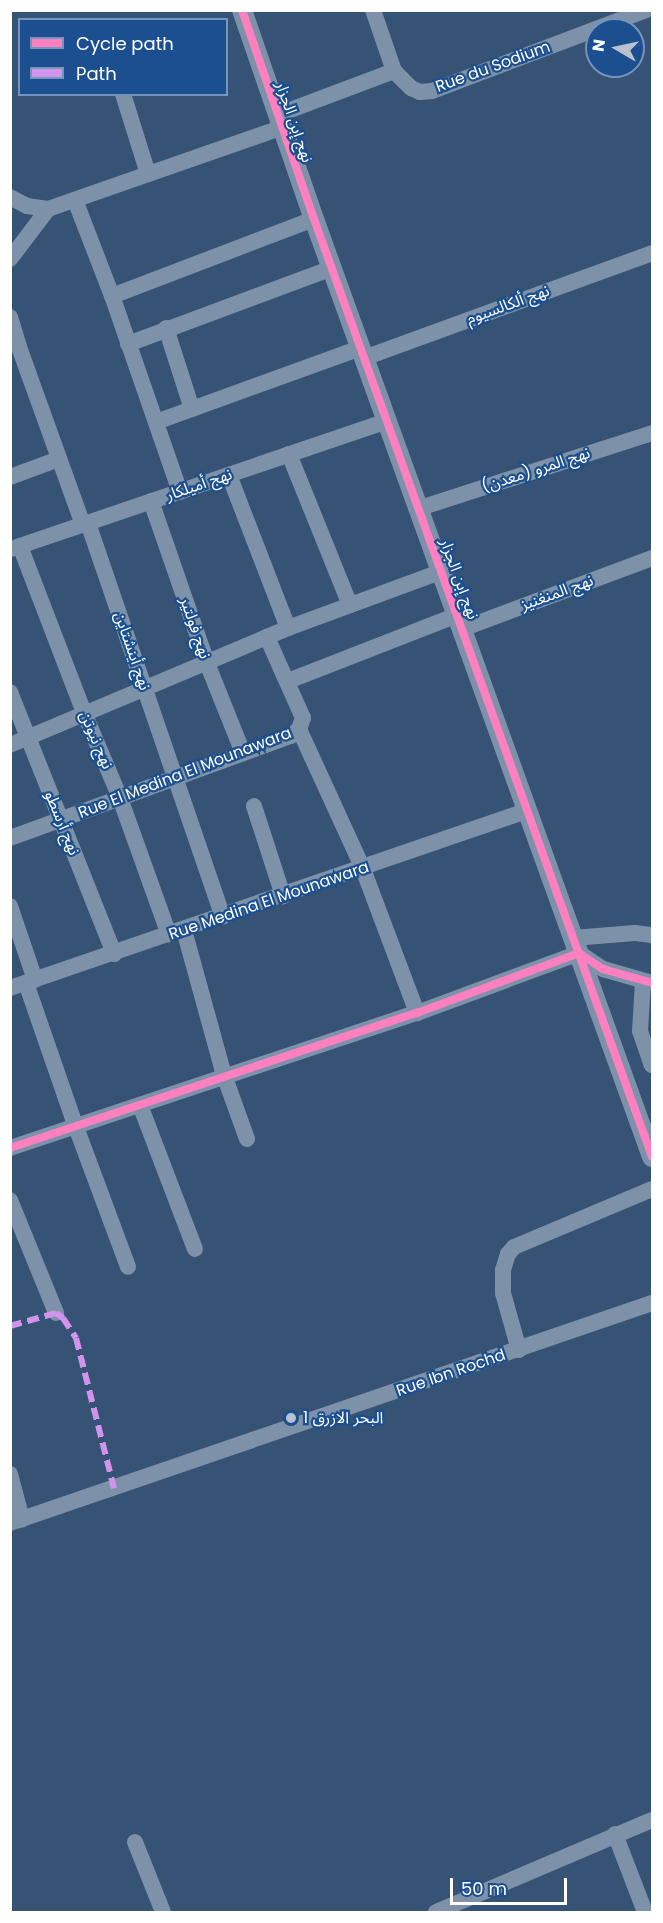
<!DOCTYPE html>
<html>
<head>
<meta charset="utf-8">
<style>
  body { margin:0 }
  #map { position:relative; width:663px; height:1923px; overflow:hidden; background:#365274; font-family:Poppins,"Noto Sans Arabic",sans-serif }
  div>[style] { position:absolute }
  .minor>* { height:16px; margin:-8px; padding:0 8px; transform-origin:8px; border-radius:8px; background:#7d92a8 }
  .tertiary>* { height:20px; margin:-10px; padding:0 10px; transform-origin:10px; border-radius:10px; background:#7d92a8 }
  .quiet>* { height:6px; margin-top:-3px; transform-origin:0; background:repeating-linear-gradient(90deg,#d193ec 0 12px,transparent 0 18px) }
  .cycleway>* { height:8px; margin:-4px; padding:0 4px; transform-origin:4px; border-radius:4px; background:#ff80c0 }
  .dots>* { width:16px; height:16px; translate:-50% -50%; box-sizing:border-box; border:3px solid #1b4f8f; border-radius:50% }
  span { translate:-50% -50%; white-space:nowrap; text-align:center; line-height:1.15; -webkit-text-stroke:4.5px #1b4f8f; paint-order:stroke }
  .street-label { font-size:16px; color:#fff }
  .poi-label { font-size:16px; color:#fff }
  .left { translate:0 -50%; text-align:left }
  .frame { position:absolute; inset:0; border:12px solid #fff; pointer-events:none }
  .legend { position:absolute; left:18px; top:18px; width:210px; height:78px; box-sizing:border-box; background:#1b4f8f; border:2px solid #7695bc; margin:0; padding:8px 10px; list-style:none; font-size:18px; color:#fff }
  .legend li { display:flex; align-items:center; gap:12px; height:30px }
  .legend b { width:30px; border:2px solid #7695bc }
  .north { position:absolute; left:585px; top:18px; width:60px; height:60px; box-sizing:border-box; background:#1b4f8f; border:2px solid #7695bc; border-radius:50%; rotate:279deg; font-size:16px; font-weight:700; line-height:24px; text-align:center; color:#fff }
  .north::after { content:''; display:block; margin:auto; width:21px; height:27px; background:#b9c2ce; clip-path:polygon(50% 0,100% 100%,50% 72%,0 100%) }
  .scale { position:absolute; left:450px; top:1878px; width:117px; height:27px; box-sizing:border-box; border:3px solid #fff; border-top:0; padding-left:8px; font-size:18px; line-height:21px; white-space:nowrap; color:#fff; -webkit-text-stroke:4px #1b4f8f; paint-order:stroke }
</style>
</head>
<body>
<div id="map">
  <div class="minor">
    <div style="left:373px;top:10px;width:65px;rotate:71deg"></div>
    <div style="left:123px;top:94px;width:84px;rotate:72.6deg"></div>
    <div style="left:277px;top:115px;width:125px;rotate:-20.6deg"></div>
    <div style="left:394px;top:71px;width:24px;rotate:45deg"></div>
    <div style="left:411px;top:88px;width:10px;rotate:24deg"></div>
    <div style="left:420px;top:92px;width:12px;rotate:-5deg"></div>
    <div style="left:432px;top:91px;width:229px;rotate:-20.7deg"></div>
    <div style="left:10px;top:197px;width:19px;rotate:28deg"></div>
    <div style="left:27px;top:206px;width:21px;rotate:8deg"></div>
    <div style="left:48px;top:209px;width:247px;rotate:-19.2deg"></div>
    <div style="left:75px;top:200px;width:103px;rotate:68.9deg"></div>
    <div style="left:10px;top:259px;width:63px;rotate:-52.8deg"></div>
    <div style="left:10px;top:317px;width:31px;rotate:73deg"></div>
    <div style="left:19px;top:347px;width:189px;rotate:70.2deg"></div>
    <div style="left:166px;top:328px;width:85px;rotate:72.2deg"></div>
    <div style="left:128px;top:344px;width:218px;rotate:-20.4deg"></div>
    <div style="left:364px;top:358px;width:307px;rotate:-20deg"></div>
    <div style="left:156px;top:422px;width:217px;rotate:-19.9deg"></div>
    <div style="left:289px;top:454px;width:163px;rotate:68deg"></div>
    <div style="left:229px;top:475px;width:164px;rotate:68.9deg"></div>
    <div style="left:10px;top:477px;width:52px;rotate:-20.2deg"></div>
    <div style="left:180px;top:492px;width:207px;rotate:-109.1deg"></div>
    <div style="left:112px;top:296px;width:216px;rotate:-20.9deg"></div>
    <div style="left:151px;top:501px;width:171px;rotate:70.9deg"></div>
    <div style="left:207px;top:663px;width:97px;rotate:68.2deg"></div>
    <div style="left:420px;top:508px;width:244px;rotate:-17.9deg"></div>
    <div style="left:88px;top:523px;width:416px;rotate:71.1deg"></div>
    <div style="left:20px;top:546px;width:181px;rotate:69deg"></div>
    <div style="left:85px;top:715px;width:90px;rotate:67.1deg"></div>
    <div style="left:120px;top:798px;width:145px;rotate:70.3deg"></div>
    <div style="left:11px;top:549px;width:397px;rotate:-18.8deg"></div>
    <div style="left:462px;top:629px;width:203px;rotate:-20.5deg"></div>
    <div style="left:288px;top:681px;width:181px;rotate:-21.3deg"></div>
    <div style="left:10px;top:692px;width:282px;rotate:68.3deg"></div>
    <div style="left:299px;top:729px;width:154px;rotate:65.4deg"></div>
    <div style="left:363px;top:869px;width:154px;rotate:69.4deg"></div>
    <div style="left:10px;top:745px;width:302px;rotate:-22.8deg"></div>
    <div style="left:288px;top:628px;width:162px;rotate:-20.2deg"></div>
    <div style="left:254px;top:806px;width:95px;rotate:72.1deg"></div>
    <div style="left:10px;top:838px;width:299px;rotate:-20deg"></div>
    <div style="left:291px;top:736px;width:11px;rotate:-41deg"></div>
    <div style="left:299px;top:729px;width:12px;rotate:-70deg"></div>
    <div style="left:303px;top:718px;width:89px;rotate:-114deg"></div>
    <div style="left:10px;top:906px;width:78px;rotate:71.3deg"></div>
    <div style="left:184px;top:930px;width:150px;rotate:74.6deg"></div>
    <div style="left:224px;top:1075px;width:68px;rotate:70.2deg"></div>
    <div style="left:573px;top:938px;width:62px;rotate:-4.6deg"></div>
    <div style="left:635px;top:933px;width:17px;rotate:7deg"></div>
    <div style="left:643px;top:981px;width:50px;rotate:93.4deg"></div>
    <div style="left:640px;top:1031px;width:36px;rotate:71deg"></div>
    <div style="left:26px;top:983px;width:152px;rotate:70.9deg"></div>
    <div style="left:76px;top:1127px;width:149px;rotate:69.6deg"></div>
    <div style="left:10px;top:988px;width:546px;rotate:-18.93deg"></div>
    <div style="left:140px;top:1105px;width:154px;rotate:69.1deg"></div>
    <div style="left:10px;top:1148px;width:429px;rotate:-18.4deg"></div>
    <div style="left:417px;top:1013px;width:173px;rotate:-20.3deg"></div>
    <div style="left:579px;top:953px;width:29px;rotate:34deg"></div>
    <div style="left:603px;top:969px;width:51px;rotate:15.9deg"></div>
    <div style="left:10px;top:1200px;width:122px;rotate:67.8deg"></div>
    <div style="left:519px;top:1350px;width:59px;rotate:-105.7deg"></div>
    <div style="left:503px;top:1293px;width:23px;rotate:-90deg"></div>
    <div style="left:503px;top:1270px;width:17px;rotate:-73deg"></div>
    <div style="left:508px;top:1254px;width:9px;rotate:-49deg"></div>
    <div style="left:514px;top:1247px;width:150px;rotate:-22.8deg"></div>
    <div style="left:10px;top:1474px;width:47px;rotate:75.1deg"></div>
    <div style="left:10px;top:1523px;width:679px;rotate:-18.92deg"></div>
    <div style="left:615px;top:1834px;width:84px;rotate:69deg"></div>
    <div style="left:135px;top:1842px;width:75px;rotate:68.2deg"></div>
    <div style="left:436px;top:1912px;width:235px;rotate:-23.1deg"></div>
  </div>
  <div class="tertiary">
    <div style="left:242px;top:10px;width:221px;rotate:71deg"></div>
    <div style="left:314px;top:219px;width:997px;rotate:70.18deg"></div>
  </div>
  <div class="quiet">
    <div style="left:10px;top:1326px;width:48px;rotate:-15.8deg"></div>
    <div style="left:56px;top:1313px;width:9px;rotate:36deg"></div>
    <div style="left:63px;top:1318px;width:24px;rotate:57deg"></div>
    <div style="left:76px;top:1338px;width:155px;rotate:75.8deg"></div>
  </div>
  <div class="cycleway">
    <div style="left:242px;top:10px;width:221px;rotate:71deg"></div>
    <div style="left:314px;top:219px;width:997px;rotate:70.18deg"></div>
    <div style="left:10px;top:1148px;width:429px;rotate:-18.4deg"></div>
    <div style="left:417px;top:1013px;width:173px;rotate:-20.3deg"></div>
    <div style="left:579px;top:953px;width:29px;rotate:34deg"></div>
    <div style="left:603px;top:969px;width:51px;rotate:15.9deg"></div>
  </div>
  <div class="dots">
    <div style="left:291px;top:1418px;background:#b9c2ce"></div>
  </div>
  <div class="street-label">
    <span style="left:493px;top:67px;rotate:-20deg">Rue du Sodium</span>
    <span style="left:294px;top:122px;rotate:71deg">نهج إبن الجزار</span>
    <span style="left:508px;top:305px;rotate:-20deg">نهج ألكالسيوم</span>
    <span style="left:536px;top:470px;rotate:-18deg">نهج المرو (معدن)</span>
    <span style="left:199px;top:485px;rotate:-19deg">نهج أميلكار</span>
    <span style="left:459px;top:579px;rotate:70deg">نهج إبن الجزار</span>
    <span style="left:557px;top:593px;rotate:-20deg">نهج المنغنيز</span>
    <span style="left:195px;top:628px;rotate:71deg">نهج فولتير</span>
    <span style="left:132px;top:651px;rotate:71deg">نهج أينشتاين</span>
    <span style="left:96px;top:740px;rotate:67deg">نهج نيوتن</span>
    <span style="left:185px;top:773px;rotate:-21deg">Rue El Medina El Mounawara</span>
    <span style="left:62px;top:823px;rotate:68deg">نهج أرسطو</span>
    <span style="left:269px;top:901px;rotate:-19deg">Rue Medina El Mounawara</span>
    <span style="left:451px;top:1373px;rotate:-19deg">Rue Ibn Rochd</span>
  </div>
  <div class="poi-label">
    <span class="left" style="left:303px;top:1418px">1 البحر الازرق</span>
  </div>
  <div class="frame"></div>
  <ul class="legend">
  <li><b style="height:8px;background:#ff80c0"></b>Cycle path</li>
  <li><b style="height:8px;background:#d193ec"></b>Path</li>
  </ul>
  <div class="north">N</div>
  <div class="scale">50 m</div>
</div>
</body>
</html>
